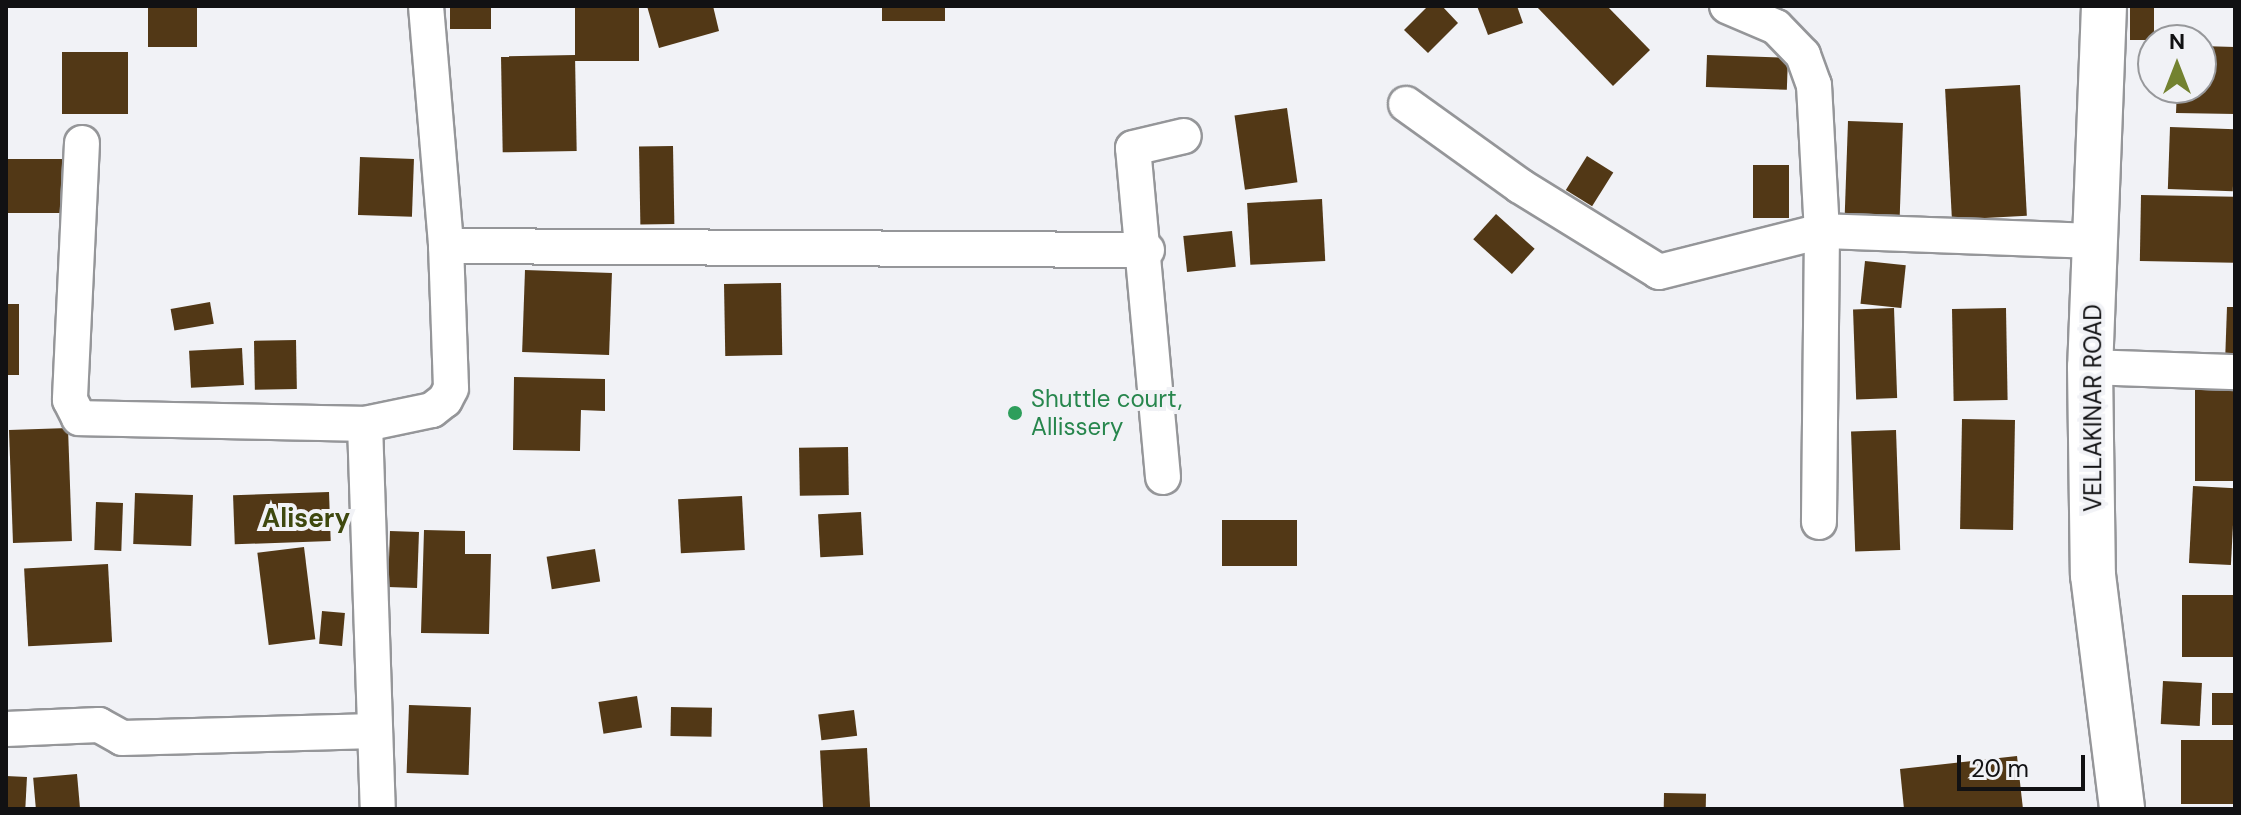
<!DOCTYPE html>
<html>
<head>
<meta charset="utf-8">
<style>
  body { margin:0 }
  #map { position:relative; width:2241px; height:815px; overflow:hidden; background:#f1f2f6; font-family:"DM Sans",sans-serif }
  div>[style] { position:absolute }
  .building>* { inset:0; background:#523816; transform-origin:0 0 }
  .roads { filter:drop-shadow(2px 0 #959699) drop-shadow(-2px 0 #959699) drop-shadow(0 2px #959699) drop-shadow(0 -2px #959699) }
  .street>* { height:34px; margin:-17px; padding:0 17px; transform-origin:17px; border-radius:17px; background:#fff }
  .secondary>* { height:44px; margin:-22px; padding:0 22px; transform-origin:22px; border-radius:22px; background:#fff }
  .dots>* { width:22px; height:22px; translate:-50% -50%; box-sizing:border-box; border:4px solid #f1f2f6; border-radius:50% }
  span { translate:-50% -50%; white-space:nowrap; text-align:center; line-height:1.15; -webkit-text-stroke:8px #f1f2f6; paint-order:stroke }
  .leisure-label { font-size:24px; color:#27864d }
  .left { translate:0 -50%; text-align:left }
  .street-label { font-size:24px; color:#111113 }
  .neighbourhood-label { font-size:26px; color:#3e480e; font-weight:700 }
  .frame { position:absolute; inset:0; border:8px solid #111113; pointer-events:none }
  .north { position:absolute; left:2137px; top:24px; width:80px; height:80px; box-sizing:border-box; background:#f1f2f6; border:2px solid #97989b; border-radius:50%; rotate:0deg; font-size:22px; font-weight:700; line-height:32px; text-align:center; color:#111113 }
  .north::after { content:''; display:block; margin:auto; width:28px; height:36px; background:#738230; clip-path:polygon(50% 0,100% 100%,50% 72%,0 100%) }
  .scale { position:absolute; left:1957px; top:755px; width:128px; height:36px; box-sizing:border-box; border:4px solid #111113; border-top:0; padding-left:10px; font-size:24px; line-height:28px; white-space:nowrap; color:#111113; -webkit-text-stroke:6px #f1f2f6; paint-order:stroke }
</style>
</head>
<body>
<div id="map">
  <div class="building">
    <div style="left:148px;top:6px;width:49px;height:41px"></div>
    <div style="left:450px;top:6px;width:41px;height:23px"></div>
    <div style="left:575px;top:6px;width:64px;height:55px"></div>
    <div style="clip-path:polygon(647px 6px,713px 6px,719px 31px,659px 48px)"></div>
    <div style="left:882px;top:6px;width:63px;height:15px"></div>
    <div style="clip-path:polygon(1428px 6px,1442px 6px,1458px 23px,1428px 53px,1404px 30px)"></div>
    <div style="clip-path:polygon(1477px 6px,1517px 6px,1523px 23px,1488px 35px)"></div>
    <div style="clip-path:polygon(1536px 6px,1607px 6px,1650px 50px,1613px 86px)"></div>
    <div style="left:2130px;top:6px;width:24px;height:34px"></div>
    <div style="clip-path:polygon(2201px 46px,2235px 47px,2235px 114px,2176px 113px,2177px 88px,2201px 88px)"></div>
    <div style="left:62px;top:52px;width:66px;height:62px"></div>
    <div style="left:575px;top:55px;width:96px;height:74px;rotate:89deg"></div>
    <div style="left:1707px;top:55px;width:81px;height:32px;rotate:2deg"></div>
    <div style="left:2020px;top:85px;width:131px;height:75px;rotate:87deg"></div>
    <div style="left:1287px;top:108px;width:75px;height:53px;rotate:82deg"></div>
    <div style="left:1848px;top:121px;width:55px;height:109px;rotate:2deg"></div>
    <div style="left:2170px;top:127px;width:65px;height:62px;rotate:2deg"></div>
    <div style="left:673px;top:146px;width:78px;height:34px;rotate:89deg"></div>
    <div style="left:1587px;top:156px;width:31px;height:40px;rotate:32deg"></div>
    <div style="left:360px;top:157px;width:54px;height:58px;rotate:2deg"></div>
    <div style="left:6px;top:159px;width:64px;height:54px"></div>
    <div style="left:1753px;top:165px;width:36px;height:53px"></div>
    <div style="left:2141px;top:195px;width:94px;height:66px;rotate:1deg"></div>
    <div style="left:1322px;top:199px;width:62px;height:75px;rotate:87deg"></div>
    <div style="left:1496px;top:214px;width:52px;height:34px;rotate:42deg"></div>
    <div style="left:1232px;top:231px;width:36px;height:49px;rotate:84deg"></div>
    <div style="left:1865px;top:261px;width:41px;height:43px;rotate:6deg"></div>
    <div style="left:525px;top:270px;width:87px;height:82px;rotate:2deg"></div>
    <div style="left:781px;top:283px;width:72px;height:57px;rotate:89deg"></div>
    <div style="left:210px;top:302px;width:22px;height:40px;rotate:80deg"></div>
    <div style="left:6px;top:304px;width:13px;height:71px"></div>
    <div style="clip-path:polygon(2227px 307px,2235px 307px,2235px 363px,2225px 363px)"></div>
    <div style="left:1894px;top:308px;width:90px;height:41px;rotate:88deg"></div>
    <div style="left:2006px;top:308px;width:92px;height:54px;rotate:89deg"></div>
    <div style="left:296px;top:340px;width:49px;height:42px;rotate:89deg"></div>
    <div style="left:242px;top:348px;width:37px;height:53px;rotate:87deg"></div>
    <div style="clip-path:polygon(514px 377px,605px 379px,605px 411px,581px 410px,580px 451px,513px 450px)"></div>
    <div style="left:2235px;top:388px;width:93px;height:40px;rotate:90deg"></div>
    <div style="left:1962px;top:419px;width:53px;height:110px;rotate:1deg"></div>
    <div style="left:68px;top:428px;width:113px;height:59px;rotate:88deg"></div>
    <div style="left:1896px;top:430px;width:120px;height:45px;rotate:88deg"></div>
    <div style="left:848px;top:447px;width:48px;height:49px;rotate:89deg"></div>
    <div style="left:2193px;top:486px;width:42px;height:77px;rotate:3deg"></div>
    <div style="left:329px;top:492px;width:49px;height:96px;rotate:88deg"></div>
    <div style="left:135px;top:493px;width:58px;height:51px;rotate:2deg"></div>
    <div style="left:742px;top:496px;width:54px;height:64px;rotate:87deg"></div>
    <div style="left:96px;top:502px;width:27px;height:48px;rotate:2deg"></div>
    <div style="left:861px;top:512px;width:43px;height:43px;rotate:87deg"></div>
    <div style="left:1297px;top:520px;width:46px;height:75px;rotate:90deg"></div>
    <div style="clip-path:polygon(424px 530px,465px 531px,465px 554px,491px 554px,489px 634px,421px 633px)"></div>
    <div style="left:390px;top:531px;width:29px;height:56px;rotate:2deg"></div>
    <div style="left:304px;top:547px;width:93px;height:47px;rotate:83deg"></div>
    <div style="left:595px;top:549px;width:33px;height:49px;rotate:81deg"></div>
    <div style="left:108px;top:564px;width:78px;height:84px;rotate:87deg"></div>
    <div style="left:2235px;top:595px;width:62px;height:53px;rotate:90deg"></div>
    <div style="left:322px;top:611px;width:23px;height:33px;rotate:5deg"></div>
    <div style="left:2163px;top:681px;width:39px;height:43px;rotate:3deg"></div>
    <div style="left:2212px;top:693px;width:23px;height:32px"></div>
    <div style="left:637px;top:696px;width:32px;height:39px;rotate:81deg"></div>
    <div style="left:409px;top:705px;width:62px;height:68px;rotate:2deg"></div>
    <div style="left:671px;top:707px;width:41px;height:29px;rotate:1deg"></div>
    <div style="left:854px;top:710px;width:26px;height:36px;rotate:83deg"></div>
    <div style="left:2235px;top:740px;width:64px;height:54px;rotate:90deg"></div>
    <div style="left:867px;top:748px;width:61px;height:47px;rotate:87deg"></div>
    <div style="clip-path:polygon(2017px 756px,2023px 809px,1904px 809px,1900px 769px)"></div>
    <div style="left:77px;top:774px;width:35px;height:44px;rotate:85deg"></div>
    <div style="left:6px;top:776px;width:21px;height:33px;rotate:3deg"></div>
    <div style="left:1664px;top:793px;width:42px;height:16px;rotate:1deg"></div>
  </div>
  <div class="roads">
    <div class="street">
      <div style="left:426px;top:6px;width:241px;rotate:85.2deg"></div>
      <div style="left:1727px;top:6px;width:53px;rotate:23.2deg"></div>
      <div style="left:1776px;top:27px;width:39px;rotate:46deg"></div>
      <div style="left:1803px;top:55px;width:32px;rotate:70deg"></div>
      <div style="left:1814px;top:85px;width:146px;rotate:86.9deg"></div>
      <div style="left:1822px;top:231px;width:291px;rotate:90.6deg"></div>
      <div style="left:1406px;top:104px;width:140px;rotate:35.7deg"></div>
      <div style="left:1520px;top:186px;width:163px;rotate:31.7deg"></div>
      <div style="left:1659px;top:272px;width:168px;rotate:-14.1deg"></div>
      <div style="left:1822px;top:231px;width:276px;rotate:2.1deg"></div>
      <div style="left:82px;top:143px;width:257px;rotate:92.7deg"></div>
      <div style="left:70px;top:400px;width:20px;rotate:63deg"></div>
      <div style="left:79px;top:418px;width:286px;rotate:1.2deg"></div>
      <div style="left:365px;top:424px;width:385px;rotate:88.1deg"></div>
      <div style="left:2090px;top:367px;width:145px;rotate:2deg"></div>
      <div style="left:365px;top:424px;width:68px;rotate:-11.8deg"></div>
      <div style="left:432px;top:410px;width:16px;rotate:-38deg"></div>
      <div style="left:445px;top:400px;width:13px;rotate:-63deg"></div>
      <div style="left:451px;top:388px;width:142px;rotate:-92deg"></div>
      <div style="left:446px;top:246px;width:701px;rotate:0.33deg"></div>
      <div style="left:1163px;top:477px;width:330px;rotate:-95.2deg"></div>
      <div style="left:1133px;top:148px;width:52px;rotate:-13.2deg"></div>
      <div style="left:6px;top:729px;width:93px;rotate:-2.5deg"></div>
      <div style="left:99px;top:725px;width:26px;rotate:29deg"></div>
      <div style="left:122px;top:738px;width:253px;rotate:-1.6deg"></div>
    </div>
    <div class="secondary">
      <div style="left:2104px;top:6px;width:361px;rotate:92.2deg"></div>
      <div style="left:2090px;top:367px;width:208px;rotate:89.2deg"></div>
      <div style="left:2093px;top:575px;width:236px;rotate:82.9deg"></div>
    </div>
  </div>
  <div class="dots">
    <div style="left:1015px;top:413px;background:#2e9e5b"></div>
  </div>
  <div class="leisure-label">
    <span class="left" style="left:1031px;top:413px">Shuttle court,<br>Allissery</span>
  </div>
  <div class="street-label">
    <span style="left:2093px;top:408px;rotate:-90deg">VELLAKINAR ROAD</span>
  </div>
  <div class="neighbourhood-label">
    <span style="left:306px;top:519px">Alisery</span>
  </div>
  <div class="frame"></div>
  <div class="north">N</div>
  <div class="scale">20 m</div>
</div>
</body>
</html>
